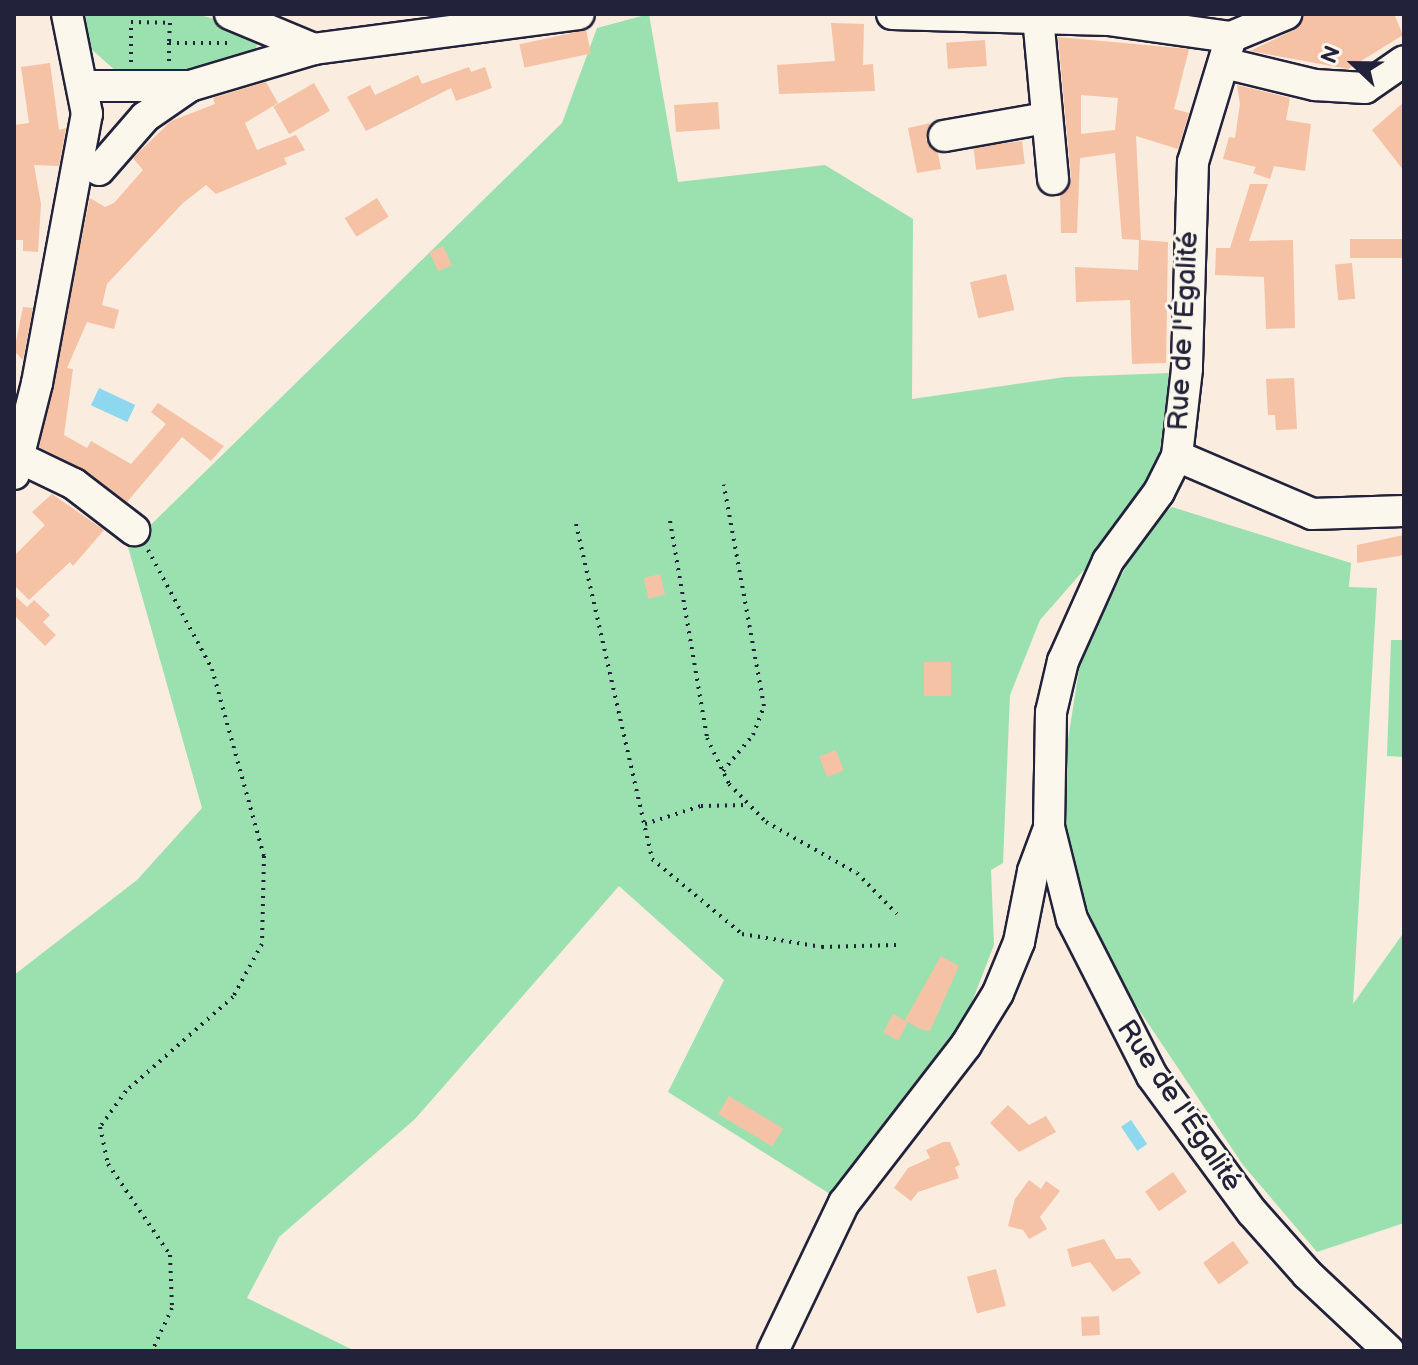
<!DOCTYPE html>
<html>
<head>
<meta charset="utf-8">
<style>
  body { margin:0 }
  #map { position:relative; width:1418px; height:1365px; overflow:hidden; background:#faecde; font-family:"Balsamiq Sans",sans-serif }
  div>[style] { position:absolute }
  .green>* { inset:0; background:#9be1af }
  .water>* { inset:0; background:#8dd8ee; transform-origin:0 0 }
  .building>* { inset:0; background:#f5c2a6; transform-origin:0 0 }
  .path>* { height:4px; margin-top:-2px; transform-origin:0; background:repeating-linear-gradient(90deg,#22223b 0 2px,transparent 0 8px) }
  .roads { filter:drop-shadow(2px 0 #22223b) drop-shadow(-2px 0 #22223b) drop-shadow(0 2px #22223b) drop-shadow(0 -2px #22223b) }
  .minor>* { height:30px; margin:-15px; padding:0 15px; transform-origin:15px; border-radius:15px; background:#fbf7ec }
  span { translate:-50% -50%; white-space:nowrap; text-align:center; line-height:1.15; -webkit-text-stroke:6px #fbf7ec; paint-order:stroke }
  .street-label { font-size:28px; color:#22223b }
  .frame { position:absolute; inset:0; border:16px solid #22223b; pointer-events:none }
  .north { position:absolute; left:1314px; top:24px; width:80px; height:80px; -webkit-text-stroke:6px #fbf7ec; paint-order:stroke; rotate:292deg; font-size:22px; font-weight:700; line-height:32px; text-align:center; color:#22223b }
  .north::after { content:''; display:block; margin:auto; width:28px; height:36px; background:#22223b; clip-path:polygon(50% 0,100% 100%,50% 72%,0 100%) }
</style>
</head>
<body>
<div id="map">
  <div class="green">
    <div style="clip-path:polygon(78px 14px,196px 14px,262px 32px,253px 56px,193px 77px,118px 73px,89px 47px)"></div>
    <div style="clip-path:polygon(649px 14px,678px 182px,825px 165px,913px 219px,912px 399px,1065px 377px,1170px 373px,1158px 463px,1097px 568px,1083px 571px,1040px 620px,1010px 695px,1003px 863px,991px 870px,994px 945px,953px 1051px,838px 1199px,668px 1092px,724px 980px,619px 886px,415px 1119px,279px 1237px,247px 1298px,355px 1351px,14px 1351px,14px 975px,137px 880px,202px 808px,128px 547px,562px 123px,597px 28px)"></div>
    <div style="clip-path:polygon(1172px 507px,1351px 563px,1349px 587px,1377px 588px,1353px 1004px,1404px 932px,1404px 1223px,1317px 1252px,1243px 1165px,1121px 983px,1080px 893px,1064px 841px,1061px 784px,1081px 657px,1130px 558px,1150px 525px)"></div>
    <div style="clip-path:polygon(1391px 640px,1404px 640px,1404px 757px,1387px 756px)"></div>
  </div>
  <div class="water">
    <div style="left:99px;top:388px;width:40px;height:19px;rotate:25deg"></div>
    <div style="left:1131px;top:1120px;width:29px;height:12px;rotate:56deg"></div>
  </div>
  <div class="building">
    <div style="clip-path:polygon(1304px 14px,1394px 14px,1403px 35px,1348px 69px,1250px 51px,1294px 30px)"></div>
    <div style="clip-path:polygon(831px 23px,864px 24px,863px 65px,873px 64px,875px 91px,779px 94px,777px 65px,835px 61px)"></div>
    <div style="left:586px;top:30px;width:24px;height:68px;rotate:78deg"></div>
    <div style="clip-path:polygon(evenodd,1058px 37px,1189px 49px,1174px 109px,1189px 113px,1178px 149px,1136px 136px,1141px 240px,1168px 242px,1166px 363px,1132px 364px,1130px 300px,1076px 302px,1075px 267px,1138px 270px,1139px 240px,1122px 239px,1115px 153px,1080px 158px,1077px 233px,1061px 233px,1060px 195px,1071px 177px,1058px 37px,1081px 95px,1118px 98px,1115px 130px,1081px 134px,1081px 95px)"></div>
    <div style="left:985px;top:40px;width:26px;height:39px;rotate:86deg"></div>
    <div style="clip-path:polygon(50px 63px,59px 130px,66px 128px,59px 166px,34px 165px,41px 204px,38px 252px,23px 251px,23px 240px,14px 240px,14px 125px,29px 123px,21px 67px)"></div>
    <div style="clip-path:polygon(469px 67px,471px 72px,485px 67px,492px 88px,456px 101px,451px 88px,366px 131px,347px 97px,370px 85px,375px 95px,418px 75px,422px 84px)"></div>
    <div style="clip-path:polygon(266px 82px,278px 103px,245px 123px,257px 150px,296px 135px,305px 150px,284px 158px,287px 164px,216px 194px,206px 185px,183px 203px,107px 284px,102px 305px,119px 310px,114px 329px,87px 322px,67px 368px,73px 369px,64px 435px,87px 448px,91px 441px,131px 464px,166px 424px,151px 412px,158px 403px,224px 446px,211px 461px,182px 437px,127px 502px,85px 470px,39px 447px,89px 202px,90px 198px,105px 207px,114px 203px,143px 170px,133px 158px,171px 121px,215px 104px,213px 98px)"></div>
    <div style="left:314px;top:83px;width:32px;height:47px;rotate:60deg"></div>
    <div style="clip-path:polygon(1237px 85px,1290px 98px,1286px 120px,1311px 124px,1305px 171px,1274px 166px,1270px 179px,1253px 173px,1256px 167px,1223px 159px,1229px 137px,1235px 138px,1240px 104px)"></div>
    <div style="left:718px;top:102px;width:27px;height:44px;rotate:86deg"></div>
    <div style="clip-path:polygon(1404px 102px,1404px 171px,1372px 130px)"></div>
    <div style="clip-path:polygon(931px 123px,926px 140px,938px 153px,941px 169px,917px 173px,908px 128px)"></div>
    <div style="left:1022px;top:141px;width:23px;height:49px;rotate:83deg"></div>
    <div style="clip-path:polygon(1250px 184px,1268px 184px,1249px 241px,1293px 240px,1295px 328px,1266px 329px,1264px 277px,1215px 275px,1216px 248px,1230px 248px)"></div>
    <div style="left:377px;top:198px;width:22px;height:38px;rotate:58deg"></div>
    <div style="left:1404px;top:239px;width:19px;height:54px;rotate:90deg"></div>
    <div style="left:443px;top:246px;width:21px;height:15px;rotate:65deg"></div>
    <div style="left:1352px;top:263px;width:36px;height:17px;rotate:85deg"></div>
    <div style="left:1006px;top:274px;width:37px;height:37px;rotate:77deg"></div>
    <div style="clip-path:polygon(23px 307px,33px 308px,23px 360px,14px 351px)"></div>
    <div style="clip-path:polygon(1294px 378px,1297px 429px,1276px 430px,1275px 415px,1268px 415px,1266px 379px)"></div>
    <div style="clip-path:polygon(52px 494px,104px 530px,73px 566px,70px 562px,29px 600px,14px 585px,14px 556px,45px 525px,32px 512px)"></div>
    <div style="clip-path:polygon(1404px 535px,1404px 555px,1357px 563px,1357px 545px)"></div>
    <div style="left:660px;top:574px;width:21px;height:17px;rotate:76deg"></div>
    <div style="clip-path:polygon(14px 595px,27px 607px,34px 600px,50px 615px,43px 622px,56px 635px,45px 646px,14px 615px)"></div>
    <div style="left:924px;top:662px;width:27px;height:34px"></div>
    <div style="left:836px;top:750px;width:22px;height:18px;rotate:69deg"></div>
    <div style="clip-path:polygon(941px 956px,959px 966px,930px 1031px,920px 1029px,905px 1020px)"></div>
    <div style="left:893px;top:1014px;width:17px;height:21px;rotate:28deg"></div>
    <div style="left:729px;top:1096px;width:63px;height:21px;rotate:31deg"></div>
    <div style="clip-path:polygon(1008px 1105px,1029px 1125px,1046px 1116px,1056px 1132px,1019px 1152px,990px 1123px)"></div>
    <div style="clip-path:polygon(943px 1142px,950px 1142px,960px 1165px,955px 1167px,959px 1178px,918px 1192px,911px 1201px,894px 1188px,908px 1168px,930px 1158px,926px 1150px)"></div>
    <div style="left:1173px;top:1172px;width:24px;height:34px;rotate:55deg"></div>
    <div style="clip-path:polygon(1029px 1180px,1041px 1189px,1046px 1181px,1060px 1191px,1040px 1217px,1047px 1229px,1029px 1239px,1023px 1230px,1008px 1226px,1015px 1199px)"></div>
    <div style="clip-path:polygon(1104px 1239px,1116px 1259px,1130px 1258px,1141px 1273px,1113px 1292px,1090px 1262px,1072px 1267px,1067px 1249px)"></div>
    <div style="left:1233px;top:1241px;width:27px;height:37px;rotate:54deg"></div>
    <div style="left:996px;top:1269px;width:38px;height:30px;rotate:75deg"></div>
    <div style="left:1099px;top:1316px;width:19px;height:18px;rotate:87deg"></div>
  </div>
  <div class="path">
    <div style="left:169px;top:61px;width:18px;rotate:-90deg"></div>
    <div style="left:169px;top:43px;width:62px"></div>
    <div style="left:131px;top:62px;width:40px;rotate:-90deg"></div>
    <div style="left:131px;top:22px;width:39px;rotate:1deg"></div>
    <div style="left:170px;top:23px;width:20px;rotate:93deg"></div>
    <div style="left:670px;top:521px;width:220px;rotate:80.3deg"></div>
    <div style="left:707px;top:738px;width:51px;rotate:64.4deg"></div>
    <div style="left:729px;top:784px;width:53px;rotate:45.8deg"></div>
    <div style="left:766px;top:822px;width:104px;rotate:29.3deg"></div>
    <div style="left:857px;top:873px;width:57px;rotate:45.7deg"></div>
    <div style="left:576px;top:524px;width:344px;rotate:77.2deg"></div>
    <div style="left:652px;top:859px;width:117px;rotate:39.8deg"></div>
    <div style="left:742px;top:934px;width:81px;rotate:9.2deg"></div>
    <div style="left:822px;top:947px;width:74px;rotate:-1.5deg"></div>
    <div style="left:148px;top:550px;width:135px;rotate:61.7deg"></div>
    <div style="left:212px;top:669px;width:194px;rotate:74.5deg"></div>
    <div style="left:264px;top:856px;width:88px;rotate:91.3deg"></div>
    <div style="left:262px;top:944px;width:60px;rotate:118.7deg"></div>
    <div style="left:233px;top:997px;width:142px;rotate:138.7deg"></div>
    <div style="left:126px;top:1091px;width:44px;rotate:125.8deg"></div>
    <div style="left:100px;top:1127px;width:38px;rotate:78deg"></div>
    <div style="left:108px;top:1164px;width:110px;rotate:55.7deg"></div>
    <div style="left:170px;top:1255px;width:53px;rotate:87.8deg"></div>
    <div style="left:172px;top:1308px;width:47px;rotate:114.9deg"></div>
    <div style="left:723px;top:771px;width:47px;rotate:-50.2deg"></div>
    <div style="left:753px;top:735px;width:31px;rotate:-69deg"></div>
    <div style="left:764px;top:706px;width:225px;rotate:-100.3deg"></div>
    <div style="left:645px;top:824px;width:59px;rotate:-17.8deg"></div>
    <div style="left:701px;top:806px;width:46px;rotate:-1.2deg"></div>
  </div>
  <div class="roads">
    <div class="minor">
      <div style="left:230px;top:14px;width:91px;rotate:22.6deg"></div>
      <div style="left:892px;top:14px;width:216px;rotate:1.6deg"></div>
      <div style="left:1108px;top:20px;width:124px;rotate:7.9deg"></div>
      <div style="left:1231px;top:37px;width:60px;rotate:-22.7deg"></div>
      <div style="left:1038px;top:17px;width:163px;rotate:84.7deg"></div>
      <div style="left:1231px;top:37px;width:131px;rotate:106.9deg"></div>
      <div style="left:1193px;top:162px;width:207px;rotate:91.7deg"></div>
      <div style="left:1187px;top:369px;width:88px;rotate:96.6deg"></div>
      <div style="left:1177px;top:456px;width:40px;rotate:116.6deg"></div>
      <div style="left:1159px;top:492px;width:86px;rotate:126.5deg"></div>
      <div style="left:1108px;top:561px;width:110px;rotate:114.2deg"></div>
      <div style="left:1063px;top:661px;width:52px;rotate:103.2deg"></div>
      <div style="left:1051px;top:712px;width:115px;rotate:91deg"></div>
      <div style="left:1049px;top:827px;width:95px;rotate:76deg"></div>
      <div style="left:1072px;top:919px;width:176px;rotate:63deg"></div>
      <div style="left:1152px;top:1076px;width:169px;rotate:53.7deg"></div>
      <div style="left:1252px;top:1212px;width:83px;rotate:48.4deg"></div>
      <div style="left:1307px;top:1274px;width:112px;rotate:43.2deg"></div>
      <div style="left:1224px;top:63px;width:94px;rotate:13.6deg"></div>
      <div style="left:1315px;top:85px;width:50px;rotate:3.4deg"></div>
      <div style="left:1365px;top:88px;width:47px;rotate:-34.7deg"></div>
      <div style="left:85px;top:86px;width:105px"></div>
      <div style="left:190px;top:86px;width:129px;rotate:-16.6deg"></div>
      <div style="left:314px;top:49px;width:267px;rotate:-7.5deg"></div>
      <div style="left:944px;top:136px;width:104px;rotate:-10deg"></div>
      <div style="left:99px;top:170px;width:70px;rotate:-49deg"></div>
      <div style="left:145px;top:117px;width:55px;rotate:-34.6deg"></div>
      <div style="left:1177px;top:456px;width:147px;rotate:23.2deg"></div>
      <div style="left:1312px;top:514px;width:92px;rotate:-1.9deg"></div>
      <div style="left:20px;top:458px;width:60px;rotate:25.7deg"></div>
      <div style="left:74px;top:484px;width:76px;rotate:37.5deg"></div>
      <div style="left:14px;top:474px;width:94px;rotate:-75.8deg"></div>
      <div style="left:37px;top:383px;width:274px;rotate:-79.5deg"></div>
      <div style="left:87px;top:114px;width:102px;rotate:-101.3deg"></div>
      <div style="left:773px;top:1351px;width:164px;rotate:-64.4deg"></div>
      <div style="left:844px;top:1203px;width:200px;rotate:-52.3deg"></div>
      <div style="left:966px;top:1045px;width:61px;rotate:-58.4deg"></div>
      <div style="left:998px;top:993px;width:55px;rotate:-67.6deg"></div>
      <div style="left:1019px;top:942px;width:72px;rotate:-78.8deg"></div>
      <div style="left:1033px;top:871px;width:46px;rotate:-69.6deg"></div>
    </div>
  </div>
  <div class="street-label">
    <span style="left:1184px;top:331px;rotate:-87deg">Rue de l'Égalité</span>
    <span style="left:1179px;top:1106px;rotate:56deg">Rue de l'Égalité</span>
  </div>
  <div class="frame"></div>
  <div class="north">N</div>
</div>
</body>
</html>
